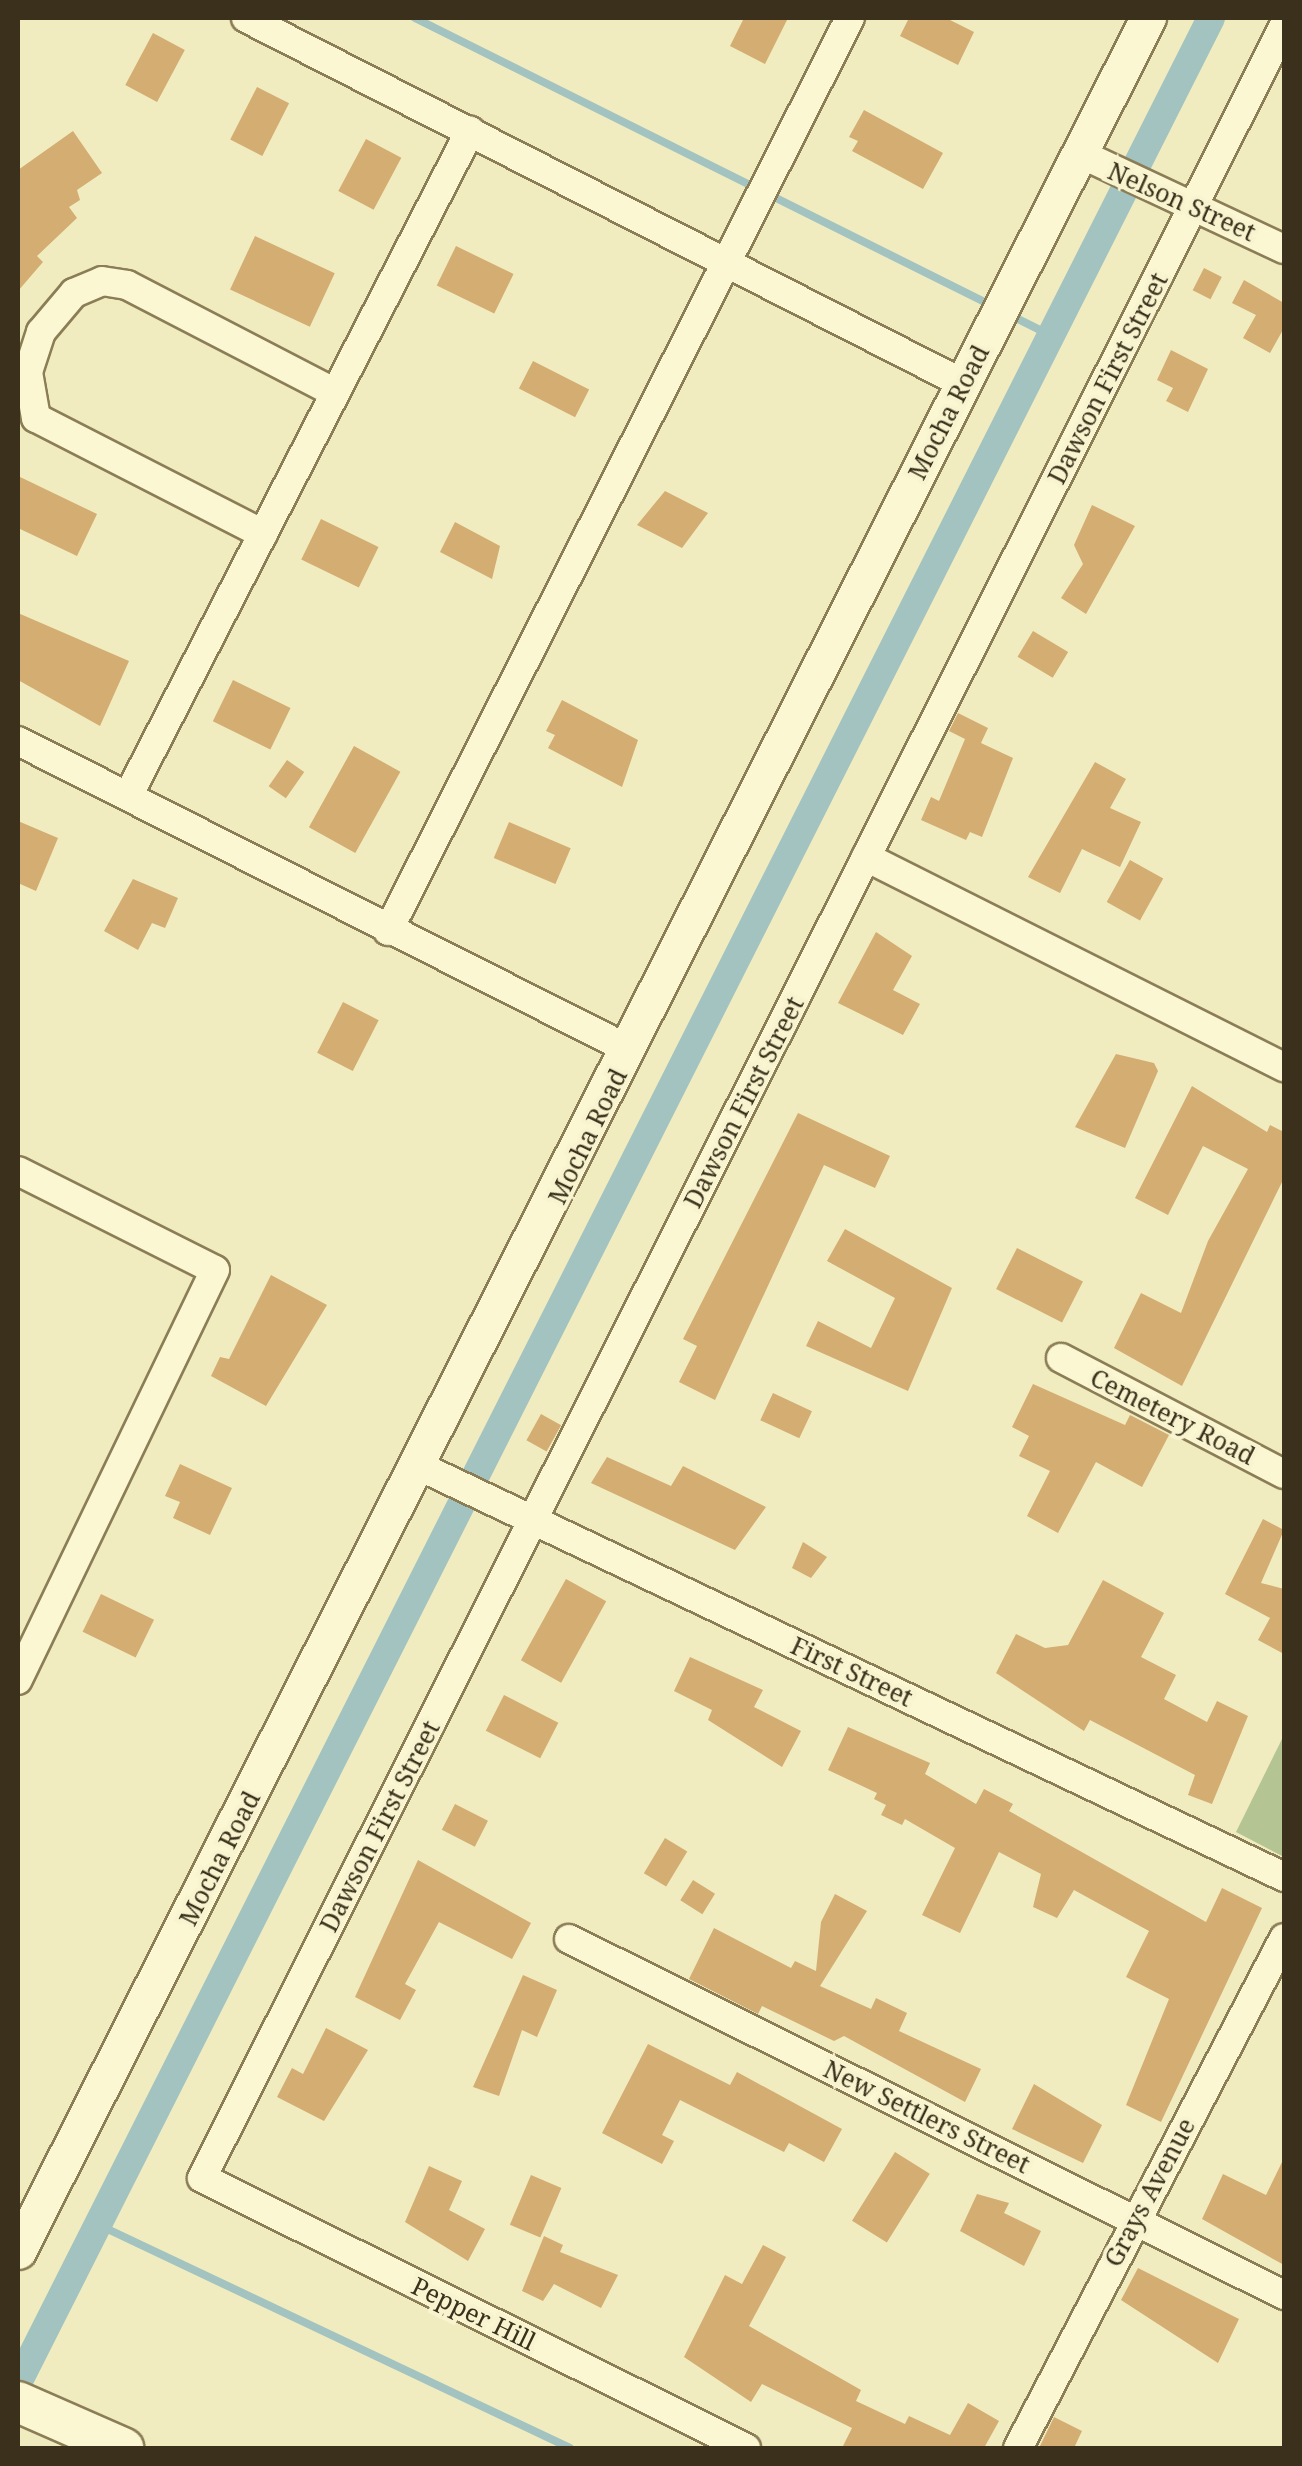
<!DOCTYPE html>
<html>
<head>
<meta charset="utf-8">
<style>
  body { margin:0 }
  #map { position:relative; width:1302px; height:2466px; overflow:hidden; background:#f1ecbf; font-family:"Noto Serif",serif }
  div>[style] { position:absolute }
  .cemetery>* { inset:0; background:#b4c492 }
  .stream>* { height:8px; margin:-4px; padding:0 4px; transform-origin:4px; border-radius:4px; background:#a2c3c0 }
  .canal>* { height:28px; margin:-14px; padding:0 14px; transform-origin:14px; border-radius:14px; background:#a2c3c0 }
  .building>* { inset:0; background:#d3ad71; transform-origin:0 0 }
  .roads { filter:drop-shadow(2px 0 #8b7d56) drop-shadow(-2px 0 #8b7d56) drop-shadow(0 2px #8b7d56) drop-shadow(0 -2px #8b7d56) }
  .minor>* { height:28px; margin:-14px; padding:0 14px; transform-origin:14px; border-radius:14px; background:#fbf7d3 }
  .tertiary>* { height:35px; margin:-17.5px; padding:0 17.5px; transform-origin:17.5px; border-radius:17.5px; background:#fbf7d3 }
  .secondary>* { height:40px; margin:-20px; padding:0 20px; transform-origin:20px; border-radius:20px; background:#fbf7d3 }
  span { translate:-50% -50%; white-space:nowrap; text-align:center; line-height:1.15; -webkit-text-stroke:8px #f8f4cf; paint-order:stroke }
  .street-label { font-size:25px; color:#3a301b }
  .frame { position:absolute; inset:0; border:20px solid #3a301b; pointer-events:none }
</style>
</head>
<body>
<div id="map">
  <div class="cemetery">
    <div style="clip-path:polygon(1284px 1735px,1284px 1857px,1236px 1832px)"></div>
  </div>
  <div class="stream">
    <div style="left:415px;top:18px;width:381px;rotate:26.5deg"></div>
    <div style="left:768px;top:194px;width:251px;rotate:26.5deg"></div>
    <div style="left:1010px;top:315px;width:45px;rotate:26.6deg"></div>
    <div style="left:99px;top:2225px;width:521px;rotate:25.34deg"></div>
  </div>
  <div class="canal">
    <div style="left:21px;top:2377px;width:2642px;rotate:-63.23deg"></div>
  </div>
  <div class="building">
    <div style="clip-path:polygon(744px 18px,788px 18px,765px 64px,730px 46px)"></div>
    <div style="clip-path:polygon(909px 18px,946px 18px,974px 32px,958px 65px,900px 36px)"></div>
    <div style="left:153px;top:33px;width:36px;height:59px;rotate:28deg"></div>
    <div style="left:257px;top:87px;width:36px;height:59px;rotate:27deg"></div>
    <div style="clip-path:polygon(864px 110px,943px 153px,923px 189px,852px 151px,858px 141px,849px 137px)"></div>
    <div style="clip-path:polygon(73px 131px,102px 173px,77px 190px,80px 200px,69px 207px,77px 218px,37px 256px,43px 262px,18px 291px,18px 170px)"></div>
    <div style="left:366px;top:139px;width:40px;height:59px;rotate:28deg"></div>
    <div style="left:255px;top:236px;width:88px;height:59px;rotate:25deg"></div>
    <div style="left:456px;top:246px;width:64px;height:44px;rotate:26deg"></div>
    <div style="left:1204px;top:268px;width:20px;height:25px;rotate:27deg"></div>
    <div style="clip-path:polygon(1244px 280px,1284px 303px,1284px 328px,1270px 353px,1243px 338px,1256px 315px,1232px 303px)"></div>
    <div style="clip-path:polygon(1171px 350px,1208px 369px,1188px 412px,1166px 401px,1173px 388px,1157px 380px)"></div>
    <div style="left:533px;top:361px;width:63px;height:31px;rotate:27deg"></div>
    <div style="clip-path:polygon(18px 476px,97px 514px,77px 556px,18px 528px)"></div>
    <div style="clip-path:polygon(665px 491px,708px 513px,682px 548px,637px 525px)"></div>
    <div style="clip-path:polygon(1092px 505px,1135px 526px,1086px 614px,1061px 598px,1083px 564px,1074px 545px)"></div>
    <div style="left:321px;top:519px;width:64px;height:45px;rotate:26deg"></div>
    <div style="clip-path:polygon(455px 522px,500px 546px,492px 579px,440px 552px)"></div>
    <div style="clip-path:polygon(18px 613px,129px 661px,100px 726px,18px 680px)"></div>
    <div style="left:1033px;top:631px;width:41px;height:30px;rotate:31deg"></div>
    <div style="left:233px;top:680px;width:64px;height:46px;rotate:26deg"></div>
    <div style="clip-path:polygon(562px 700px,638px 740px,622px 787px,548px 748px,555px 735px,546px 731px)"></div>
    <div style="clip-path:polygon(958px 713px,988px 728px,981px 743px,1013px 758px,982px 837px,970px 832px,966px 840px,921px 820px,931px 797px,939px 801px,965px 739px,949px 731px)"></div>
    <div style="left:354px;top:746px;width:53px;height:93px;rotate:29deg"></div>
    <div style="left:287px;top:760px;width:21px;height:32px;rotate:35deg"></div>
    <div style="clip-path:polygon(1095px 762px,1126px 779px,1110px 808px,1141px 822px,1120px 867px,1082px 849px,1060px 893px,1028px 877px)"></div>
    <div style="clip-path:polygon(18px 821px,58px 838px,36px 891px,18px 883px)"></div>
    <div style="left:509px;top:822px;width:67px;height:39px;rotate:23deg"></div>
    <div style="left:1130px;top:860px;width:38px;height:48px;rotate:29deg"></div>
    <div style="clip-path:polygon(133px 879px,178px 898px,165px 928px,152px 923px,138px 950px,104px 931px)"></div>
    <div style="clip-path:polygon(876px 932px,912px 956px,893px 990px,920px 1004px,903px 1035px,838px 1003px)"></div>
    <div style="left:343px;top:1002px;width:40px;height:57px;rotate:27deg"></div>
    <div style="clip-path:polygon(1116px 1054px,1154px 1063px,1158px 1071px,1125px 1148px,1075px 1127px)"></div>
    <div style="clip-path:polygon(1192px 1086px,1267px 1132px,1270px 1125px,1284px 1132px,1284px 1178px,1182px 1386px,1114px 1348px,1141px 1293px,1181px 1313px,1208px 1241px,1248px 1169px,1203px 1146px,1168px 1215px,1135px 1198px)"></div>
    <div style="clip-path:polygon(798px 1113px,890px 1156px,875px 1188px,824px 1165px,715px 1400px,679px 1382px,697px 1346px,683px 1339px)"></div>
    <div style="clip-path:polygon(845px 1229px,952px 1288px,908px 1391px,806px 1346px,818px 1321px,871px 1348px,895px 1298px,827px 1261px)"></div>
    <div style="left:1017px;top:1248px;width:74px;height:46px;rotate:27deg"></div>
    <div style="clip-path:polygon(271px 1275px,327px 1305px,266px 1406px,211px 1376px,220px 1357px,229px 1359px)"></div>
    <div style="clip-path:polygon(1033px 1384px,1125px 1425px,1130px 1415px,1169px 1435px,1142px 1487px,1096px 1462px,1058px 1533px,1027px 1516px,1050px 1471px,1019px 1456px,1029px 1436px,1012px 1427px)"></div>
    <div style="left:773px;top:1393px;width:43px;height:30px;rotate:25deg"></div>
    <div style="left:541px;top:1414px;width:23px;height:30px;rotate:29deg"></div>
    <div style="clip-path:polygon(607px 1457px,671px 1486px,683px 1466px,766px 1507px,735px 1550px,591px 1483px)"></div>
    <div style="clip-path:polygon(180px 1464px,232px 1488px,210px 1535px,173px 1518px,180px 1502px,165px 1496px)"></div>
    <div style="clip-path:polygon(1263px 1519px,1284px 1530px,1261px 1583px,1284px 1589px,1284px 1654px,1258px 1640px,1270px 1618px,1225px 1594px)"></div>
    <div style="clip-path:polygon(803px 1542px,827px 1557px,811px 1578px,792px 1568px)"></div>
    <div style="left:566px;top:1579px;width:46px;height:93px;rotate:29deg"></div>
    <div style="clip-path:polygon(1103px 1580px,1164px 1613px,1141px 1657px,1176px 1675px,1164px 1699px,1207px 1722px,1217px 1701px,1248px 1716px,1212px 1804px,1188px 1795px,1195px 1775px,1090px 1720px,1084px 1731px,996px 1673px,1016px 1634px,1045px 1648px,1068px 1645px)"></div>
    <div style="left:101px;top:1594px;width:59px;height:42px;rotate:26deg"></div>
    <div style="clip-path:polygon(690px 1657px,763px 1690px,754px 1707px,801px 1731px,782px 1767px,708px 1720px,712px 1710px,674px 1691px)"></div>
    <div style="left:504px;top:1695px;width:61px;height:40px;rotate:27deg"></div>
    <div style="clip-path:polygon(848px 1727px,930px 1763px,925px 1774px,976px 1804px,984px 1789px,1013px 1804px,1009px 1811px,1206px 1922px,1222px 1888px,1262px 1908px,1161px 2122px,1126px 2105px,1169px 1999px,1126px 1977px,1149px 1931px,1074px 1890px,1057px 1918px,1033px 1907px,1041px 1874px,999px 1852px,960px 1933px,922px 1915px,955px 1848px,905px 1819px,902px 1825px,881px 1815px,886px 1805px,874px 1799px,877px 1793px,828px 1770px)"></div>
    <div style="left:455px;top:1804px;width:37px;height:29px;rotate:27deg"></div>
    <div style="left:665px;top:1838px;width:26px;height:41px;rotate:31deg"></div>
    <div style="clip-path:polygon(418px 1860px,531px 1923px,512px 1959px,439px 1922px,405px 1984px,416px 1990px,400px 2020px,355px 1997px)"></div>
    <div style="left:693px;top:1880px;width:26px;height:24px;rotate:32deg"></div>
    <div style="clip-path:polygon(835px 1894px,867px 1911px,820px 1986px,871px 2009px,876px 1998px,907px 2013px,899px 2031px,981px 2069px,965px 2102px,844px 2036px,834px 2041px,762px 2006px,758px 2014px,689px 1979px,714px 1928px,791px 1968px,795px 1961px,816px 1971px,821px 1922px)"></div>
    <div style="clip-path:polygon(523px 1975px,557px 1990px,537px 2037px,522px 2030px,499px 2096px,473px 2087px)"></div>
    <div style="clip-path:polygon(326px 2028px,368px 2050px,324px 2121px,277px 2097px,292px 2068px,303px 2074px)"></div>
    <div style="clip-path:polygon(648px 2044px,730px 2085px,737px 2072px,842px 2129px,824px 2162px,789px 2143px,784px 2152px,680px 2100px,662px 2135px,674px 2141px,662px 2164px,602px 2133px)"></div>
    <div style="clip-path:polygon(1034px 2084px,1102px 2125px,1083px 2163px,1012px 2129px)"></div>
    <div style="left:895px;top:2152px;width:41px;height:81px;rotate:32deg"></div>
    <div style="clip-path:polygon(1284px 2158px,1284px 2265px,1202px 2219px,1223px 2174px,1266px 2195px)"></div>
    <div style="clip-path:polygon(429px 2166px,462px 2181px,449px 2210px,485px 2229px,468px 2261px,405px 2222px)"></div>
    <div style="left:531px;top:2175px;width:33px;height:54px;rotate:23deg"></div>
    <div style="clip-path:polygon(977px 2194px,1009px 2203px,1004px 2213px,1041px 2231px,1024px 2266px,960px 2231px)"></div>
    <div style="clip-path:polygon(544px 2236px,563px 2245px,560px 2252px,618px 2275px,601px 2308px,554px 2284px,543px 2301px,522px 2291px)"></div>
    <div style="clip-path:polygon(763px 2245px,786px 2257px,749px 2326px,861px 2390px,856px 2401px,905px 2424px,909px 2416px,950px 2435px,968px 2403px,999px 2421px,984px 2448px,842px 2448px,852px 2428px,762px 2384px,751px 2402px,684px 2357px,725px 2275px,742px 2284px)"></div>
    <div style="clip-path:polygon(1138px 2268px,1239px 2319px,1218px 2363px,1121px 2300px)"></div>
    <div style="clip-path:polygon(1054px 2417px,1082px 2431px,1074px 2448px,1039px 2448px)"></div>
  </div>
  <div class="roads">
    <div class="minor">
      <div style="left:246px;top:18px;width:804px;rotate:27.01deg"></div>
      <div style="left:1079px;top:153px;width:226px;rotate:25.1deg"></div>
      <div style="left:263px;top:534px;width:255px;rotate:-152.9deg"></div>
      <div style="left:36px;top:418px;width:47px;rotate:-99.9deg"></div>
      <div style="left:28px;top:372px;width:42px;rotate:-72deg"></div>
      <div style="left:41px;top:332px;width:51px;rotate:-49.8deg"></div>
      <div style="left:74px;top:293px;width:30px;rotate:-23deg"></div>
      <div style="left:102px;top:281px;width:25px;rotate:9deg"></div>
      <div style="left:127px;top:285px;width:234px;rotate:27.4deg"></div>
      <div style="left:18px;top:741px;width:686px;rotate:26.79deg"></div>
      <div style="left:129px;top:794px;width:746px;rotate:-62.78deg"></div>
      <div style="left:866px;top:857px;width:468px;rotate:26.7deg"></div>
      <div style="left:388px;top:931px;width:1023px;rotate:-63.16deg"></div>
      <div style="left:18px;top:1171px;width:220px;rotate:26.7deg"></div>
      <div style="left:215px;top:1270px;width:455px;rotate:115.7deg"></div>
      <div style="left:1061px;top:1358px;width:251px;rotate:27.5deg"></div>
      <div style="left:419px;top:1466px;width:958px;rotate:25.41deg"></div>
      <div style="left:569px;top:1939px;width:799px;rotate:26.47deg"></div>
      <div style="left:746px;top:2448px;width:607px;rotate:-153.6deg"></div>
      <div style="left:202px;top:2178px;width:2409px;rotate:-63.31deg"></div>
      <div style="left:1018px;top:2448px;width:575px;rotate:-62.45deg"></div>
    </div>
    <div class="tertiary">
      <div style="left:18px;top:2251px;width:2503px;rotate:-63.16deg"></div>
    </div>
    <div class="secondary">
      <div style="left:18px;top:2402px;width:115px;rotate:23.7deg"></div>
    </div>
  </div>
  <div class="street-label">
    <span style="left:1182px;top:201px;rotate:24deg">Nelson Street</span>
    <span style="left:1107px;top:378px;rotate:-63deg">Dawson First Street</span>
    <span style="left:948px;top:412px;rotate:-63deg">Mocha Road</span>
    <span style="left:743px;top:1102px;rotate:-63deg">Dawson First Street</span>
    <span style="left:587px;top:1136px;rotate:-64deg">Mocha Road</span>
    <span style="left:1173px;top:1416px;rotate:27deg">Cemetery Road</span>
    <span style="left:852px;top:1671px;rotate:25deg">First Street</span>
    <span style="left:379px;top:1826px;rotate:-63deg">Dawson First Street</span>
    <span style="left:219px;top:1858px;rotate:-63deg">Mocha Road</span>
    <span style="left:927px;top:2116px;rotate:26deg">New Settlers Street</span>
    <span style="left:1149px;top:2192px;rotate:-62deg">Grays Avenue</span>
    <span style="left:474px;top:2313px;rotate:26deg">Pepper Hill</span>
  </div>
  <div class="frame"></div>
</div>
</body>
</html>
